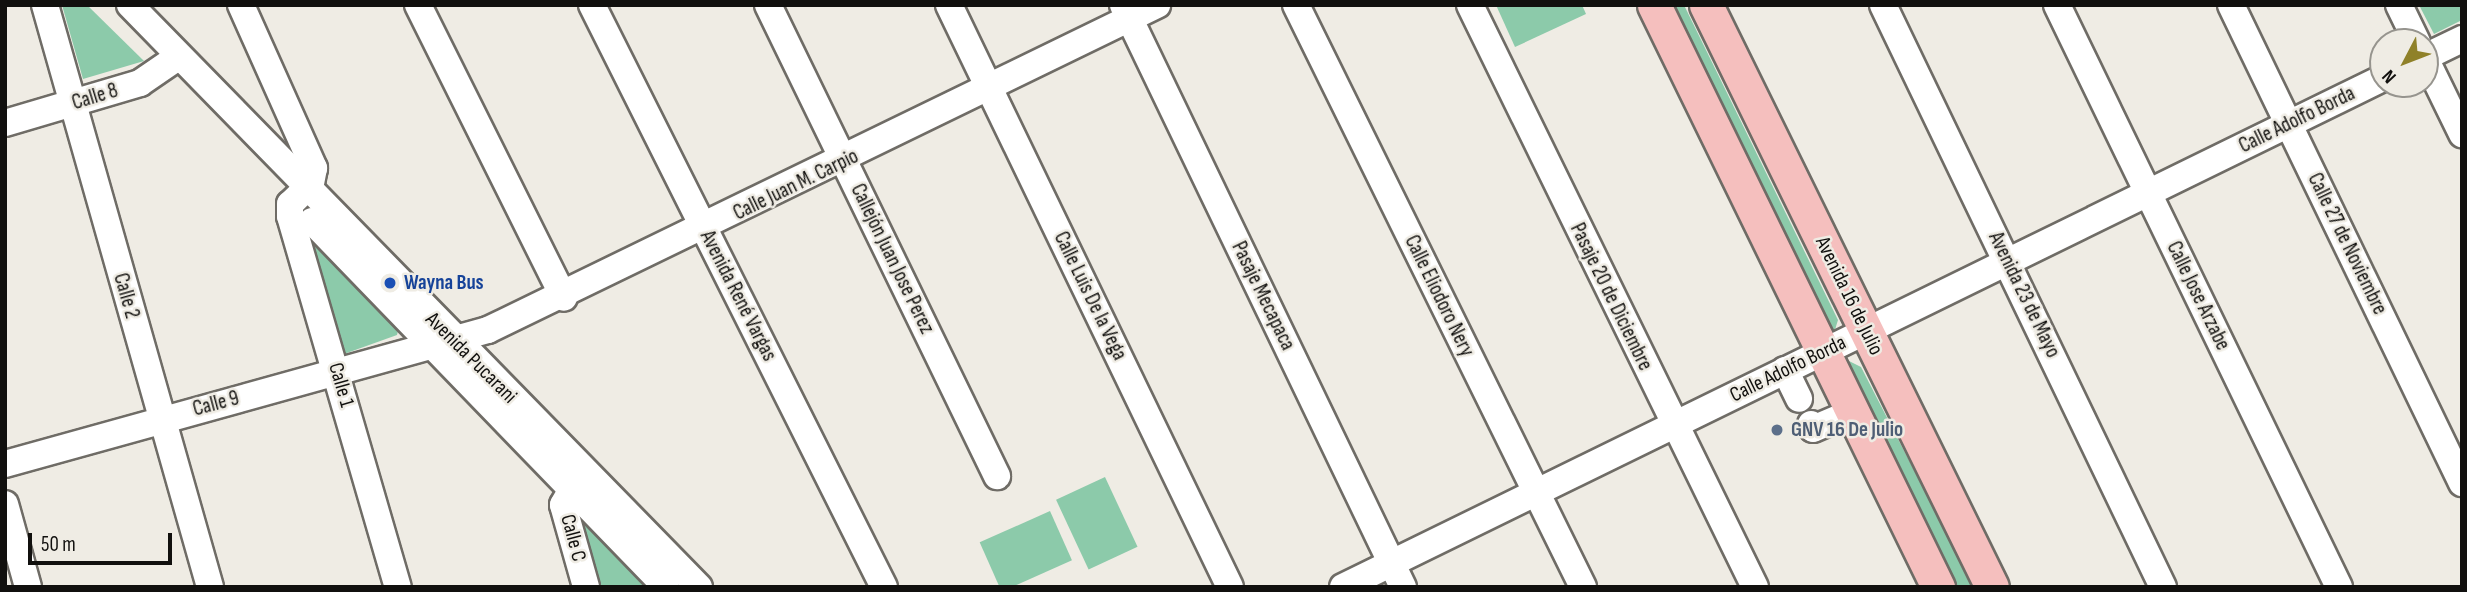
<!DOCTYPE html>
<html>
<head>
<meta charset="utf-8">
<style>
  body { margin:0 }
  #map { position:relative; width:2467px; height:592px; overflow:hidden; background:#efece4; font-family:"Sofia Sans Condensed",sans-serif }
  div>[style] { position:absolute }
  .green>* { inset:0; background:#8ccaaa; transform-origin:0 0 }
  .roads { filter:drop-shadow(2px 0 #6f6c66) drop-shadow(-2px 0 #6f6c66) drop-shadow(0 2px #6f6c66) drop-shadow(0 -2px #6f6c66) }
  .minor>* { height:26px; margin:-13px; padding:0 13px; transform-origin:13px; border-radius:13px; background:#fff }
  .major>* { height:33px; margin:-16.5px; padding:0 16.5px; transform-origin:16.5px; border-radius:16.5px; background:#f5bfbe }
  .dots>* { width:19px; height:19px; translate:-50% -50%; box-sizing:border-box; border:4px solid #efece4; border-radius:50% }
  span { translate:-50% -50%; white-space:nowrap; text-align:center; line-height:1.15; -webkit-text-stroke:5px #efece4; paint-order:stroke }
  .street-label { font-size:21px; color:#11100e }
  .transit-label { font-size:21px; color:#164399; font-weight:700 }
  .left { translate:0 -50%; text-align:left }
  .service-label { font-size:21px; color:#4e5e75; font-weight:700 }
  .frame { position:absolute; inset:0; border:7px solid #11100e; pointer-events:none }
  .north { position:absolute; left:2369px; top:28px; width:70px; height:70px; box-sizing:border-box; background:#efece4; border:2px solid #96948e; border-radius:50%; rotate:228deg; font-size:19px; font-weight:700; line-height:28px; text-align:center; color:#11100e }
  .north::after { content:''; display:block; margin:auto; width:24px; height:32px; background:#8f8129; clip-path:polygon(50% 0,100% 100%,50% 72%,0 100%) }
  .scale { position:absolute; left:28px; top:533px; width:144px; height:32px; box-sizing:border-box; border:4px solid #11100e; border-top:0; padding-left:9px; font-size:21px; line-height:24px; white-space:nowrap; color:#11100e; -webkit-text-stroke:5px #efece4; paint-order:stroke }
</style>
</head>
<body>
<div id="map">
  <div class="green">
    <div style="clip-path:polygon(62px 5px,87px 5px,144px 61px,83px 79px)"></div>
    <div style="clip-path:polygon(1496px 5px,1582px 5px,1586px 14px,1515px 47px)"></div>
    <div style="clip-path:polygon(1658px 5px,1684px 5px,1838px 320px,1834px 333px,1826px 336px)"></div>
    <div style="clip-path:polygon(2419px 5px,2462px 5px,2462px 20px,2434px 34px)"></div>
    <div style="clip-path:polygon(317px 243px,399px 327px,397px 335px,344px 354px,314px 248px)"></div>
    <div style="clip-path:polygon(1847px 360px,1861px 367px,1974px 587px,1943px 587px,1840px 364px)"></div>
    <div style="left:1105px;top:477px;width:77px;height:54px;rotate:65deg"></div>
    <div style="left:1050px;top:511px;width:54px;height:77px;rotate:66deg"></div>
    <div style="clip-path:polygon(582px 514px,653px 587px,596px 587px)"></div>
  </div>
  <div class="roads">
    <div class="minor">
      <div style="left:45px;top:5px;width:605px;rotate:74.17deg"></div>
      <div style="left:130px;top:5px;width:814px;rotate:45.65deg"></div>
      <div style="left:241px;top:5px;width:179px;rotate:65.9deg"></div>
      <div style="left:314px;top:168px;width:16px;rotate:101deg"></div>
      <div style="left:311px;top:184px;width:29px;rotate:136deg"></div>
      <div style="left:290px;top:204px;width:12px;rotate:90deg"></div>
      <div style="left:290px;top:216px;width:386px;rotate:73.8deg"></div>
      <div style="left:418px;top:5px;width:327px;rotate:63.5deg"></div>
      <div style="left:592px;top:5px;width:651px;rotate:63.36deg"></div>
      <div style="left:768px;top:5px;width:524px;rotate:64.07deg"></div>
      <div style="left:949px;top:5px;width:646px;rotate:64.23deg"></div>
      <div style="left:1123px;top:5px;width:646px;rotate:64.31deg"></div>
      <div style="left:1296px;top:5px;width:649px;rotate:63.75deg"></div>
      <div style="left:1470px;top:5px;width:648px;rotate:63.91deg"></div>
      <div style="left:1883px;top:5px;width:646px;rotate:64.31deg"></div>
      <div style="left:2057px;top:5px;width:647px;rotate:64.15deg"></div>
      <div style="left:2231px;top:5px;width:531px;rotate:64.21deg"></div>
      <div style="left:2399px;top:5px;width:41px;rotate:64.1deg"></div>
      <div style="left:2425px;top:57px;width:41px;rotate:-25.9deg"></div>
      <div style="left:2425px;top:58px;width:85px;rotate:64deg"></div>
      <div style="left:5px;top:123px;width:141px;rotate:-16.5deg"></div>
      <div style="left:140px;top:83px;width:46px;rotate:-34.4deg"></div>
      <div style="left:312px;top:221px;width:509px;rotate:45.95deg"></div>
      <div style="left:1785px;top:370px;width:32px;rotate:64deg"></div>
      <div style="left:1811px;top:424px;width:5px;rotate:68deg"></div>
      <div style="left:1813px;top:429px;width:43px;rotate:-23deg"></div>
      <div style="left:5px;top:464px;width:501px;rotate:-15.51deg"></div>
      <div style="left:488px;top:330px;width:744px;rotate:-25.91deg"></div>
      <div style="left:571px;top:491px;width:16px;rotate:120deg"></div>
      <div style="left:563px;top:505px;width:85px;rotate:74.3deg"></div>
      <div style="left:5px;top:504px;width:86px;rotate:74.5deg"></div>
      <div style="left:1343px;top:587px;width:1158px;rotate:-26.08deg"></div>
    </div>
    <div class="major">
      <div style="left:1654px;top:5px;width:648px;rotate:63.99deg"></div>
      <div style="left:1706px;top:5px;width:648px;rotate:63.83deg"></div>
    </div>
  </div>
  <div class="dots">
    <div style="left:390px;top:283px;background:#1a4fb4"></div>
    <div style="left:1777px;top:430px;background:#5c6f8a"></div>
  </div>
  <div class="street-label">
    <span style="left:95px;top:97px;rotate:-17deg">Calle 8</span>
    <span style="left:2297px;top:120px;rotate:-26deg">Calle Adolfo Borda</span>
    <span style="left:796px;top:185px;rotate:-26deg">Calle Juan M. Carpio</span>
    <span style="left:2347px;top:244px;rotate:64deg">Calle 27 de Noviembre</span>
    <span style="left:892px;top:259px;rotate:64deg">Callejón Juan Jose Perez</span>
    <span style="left:2024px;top:295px;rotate:64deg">Avenida 23 de Mayo</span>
    <span style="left:126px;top:296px;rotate:74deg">Calle 2</span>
    <span style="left:738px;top:296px;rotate:63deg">Avenida René Vargas</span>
    <span style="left:1090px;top:296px;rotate:64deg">Calle Luis De la Vega</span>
    <span style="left:1263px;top:296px;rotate:64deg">Pasaje Mecapaca</span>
    <span style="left:1439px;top:296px;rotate:64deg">Calle Eliodoro Nery</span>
    <span style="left:1849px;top:296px;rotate:64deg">Avenida 16 de Julio</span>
    <span style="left:2198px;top:296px;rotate:64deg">Calle Jose Arzabe</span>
    <span style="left:1611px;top:297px;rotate:64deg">Pasaje 20 de Diciembre</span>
    <span style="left:471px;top:358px;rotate:45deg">Avenida Pucarani</span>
    <span style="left:1788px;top:369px;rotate:-26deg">Calle Adolfo Borda</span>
    <span style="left:341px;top:385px;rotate:74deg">Calle 1</span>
    <span style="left:216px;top:404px;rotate:-15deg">Calle 9</span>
    <span style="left:573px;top:538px;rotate:75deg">Calle C</span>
  </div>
  <div class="transit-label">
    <span class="left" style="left:404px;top:283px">Wayna Bus</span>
  </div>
  <div class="service-label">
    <span class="left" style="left:1791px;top:430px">GNV 16 De Julio</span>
  </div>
  <div class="frame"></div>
  <div class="north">N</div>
  <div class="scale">50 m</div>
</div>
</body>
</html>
